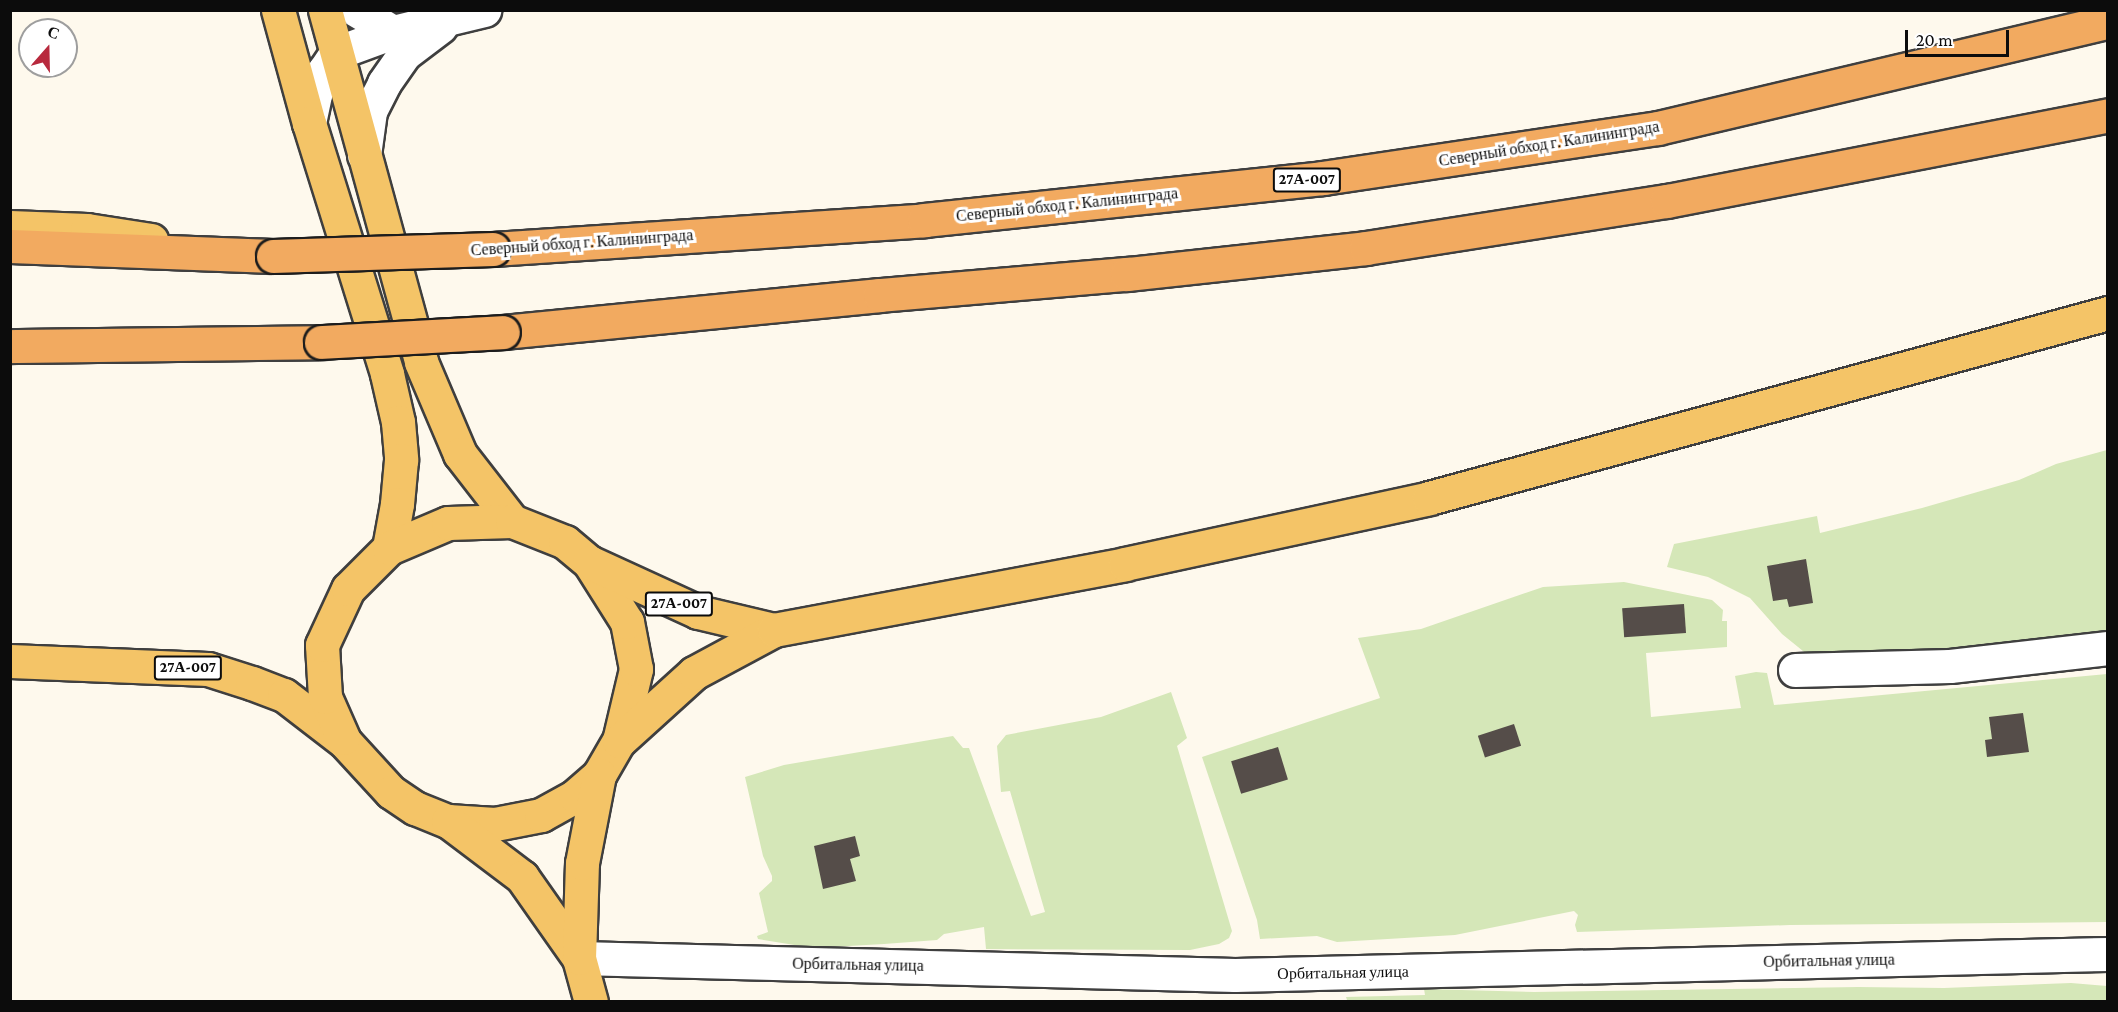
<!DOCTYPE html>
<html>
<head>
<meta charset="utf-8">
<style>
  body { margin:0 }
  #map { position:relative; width:2118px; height:1012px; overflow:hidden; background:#fef9ed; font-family:"Crimson Pro",serif }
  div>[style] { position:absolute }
  .green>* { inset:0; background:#d5e7b8 }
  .building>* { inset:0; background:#554d49; transform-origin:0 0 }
  .roads { filter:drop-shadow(2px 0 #3f3f3f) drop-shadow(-2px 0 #3f3f3f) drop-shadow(0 2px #3f3f3f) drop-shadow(0 -2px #3f3f3f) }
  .minor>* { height:33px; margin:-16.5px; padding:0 16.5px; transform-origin:16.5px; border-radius:16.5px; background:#fff }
  .primary>* { height:33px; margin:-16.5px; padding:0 16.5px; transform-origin:16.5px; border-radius:16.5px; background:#f4c467 }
  .trunk>* { height:33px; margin:-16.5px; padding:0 16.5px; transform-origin:16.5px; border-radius:16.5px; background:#f2aa60 }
  .bridges { filter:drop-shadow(2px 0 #1d1d1d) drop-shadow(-2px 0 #1d1d1d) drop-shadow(0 2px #1d1d1d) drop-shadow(0 -2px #1d1d1d) }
  .trunk-bridge>* { height:33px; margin:-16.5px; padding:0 16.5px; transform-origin:16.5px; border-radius:16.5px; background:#f2aa60 }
  span { translate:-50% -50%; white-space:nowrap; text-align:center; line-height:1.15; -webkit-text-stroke:6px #fff; paint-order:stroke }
  .shield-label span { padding:2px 4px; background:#fff; border:2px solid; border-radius:4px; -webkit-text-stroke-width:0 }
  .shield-label { font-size:15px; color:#0c0c0c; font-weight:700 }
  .street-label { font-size:16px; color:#0c0c0c }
  .frame { position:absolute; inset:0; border:12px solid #0c0c0c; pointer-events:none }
  .north { position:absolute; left:18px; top:18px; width:60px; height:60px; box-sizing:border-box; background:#fff; border:2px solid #9e9e9e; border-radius:50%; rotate:20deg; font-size:16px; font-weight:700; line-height:24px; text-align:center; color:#0c0c0c }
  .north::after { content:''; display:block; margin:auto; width:21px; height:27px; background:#b8293d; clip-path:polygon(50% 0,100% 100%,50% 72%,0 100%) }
  .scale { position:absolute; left:1905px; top:30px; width:104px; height:27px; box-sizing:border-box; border:3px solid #0c0c0c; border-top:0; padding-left:8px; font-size:18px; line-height:21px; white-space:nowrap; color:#0c0c0c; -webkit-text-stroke:4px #fff; paint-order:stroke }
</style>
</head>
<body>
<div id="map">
  <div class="green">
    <div style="clip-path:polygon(2107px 450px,2107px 643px,1819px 664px,1782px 634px,1750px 598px,1708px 577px,1667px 567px,1674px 544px,1817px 516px,1820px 533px,1922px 508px,2019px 480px,2056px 464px)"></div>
    <div style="clip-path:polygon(1624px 582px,1712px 600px,1723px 610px,1722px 621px,1727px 621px,1727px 647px,1646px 653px,1651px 717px,1741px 708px,1735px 676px,1756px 672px,1767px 673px,1774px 705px,2107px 674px,2107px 922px,1790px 925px,1577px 932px,1575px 925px,1578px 915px,1574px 911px,1455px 935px,1337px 942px,1317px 936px,1260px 939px,1257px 920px,1202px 757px,1380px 698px,1358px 638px,1421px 629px,1543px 587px)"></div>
    <div style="clip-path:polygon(1171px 692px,1187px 738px,1177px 746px,1232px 931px,1229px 938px,1219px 944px,1190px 950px,986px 949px,984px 927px,944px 934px,937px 940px,884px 944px,813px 948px,758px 939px,757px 936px,768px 932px,759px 893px,772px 881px,772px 876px,763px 856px,745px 777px,784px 765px,953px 736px,963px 748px,969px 748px,1031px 916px,1045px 912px,1010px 791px,1001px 792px,997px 746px,1006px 735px,1101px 717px)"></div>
    <div style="clip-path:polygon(2071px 983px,2107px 986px,2107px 1001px,1323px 1001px,1347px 1000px,1346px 997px,1425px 995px,1424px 989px,1534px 992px,1858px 987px,1944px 988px)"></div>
  </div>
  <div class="building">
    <div style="clip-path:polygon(1806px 559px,1813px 603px,1789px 607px,1787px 599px,1773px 601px,1767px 566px)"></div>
    <div style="left:1684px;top:604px;width:29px;height:62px;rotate:86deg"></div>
    <div style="clip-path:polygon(2023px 713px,2029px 752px,1987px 757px,1985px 740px,1992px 739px,1989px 717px)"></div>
    <div style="left:1514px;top:724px;width:23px;height:38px;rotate:72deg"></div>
    <div style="left:1278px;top:747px;width:34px;height:49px;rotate:73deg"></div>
    <div style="clip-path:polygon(855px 836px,860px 856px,850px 859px,856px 881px,823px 889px,814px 846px)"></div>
  </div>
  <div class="roads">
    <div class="minor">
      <div style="left:356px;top:10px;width:43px;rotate:30.7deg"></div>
      <div style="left:309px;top:123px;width:30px;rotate:-78deg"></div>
      <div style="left:315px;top:94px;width:25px;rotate:-69deg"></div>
      <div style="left:324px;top:71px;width:22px;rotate:-56deg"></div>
      <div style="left:336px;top:53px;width:61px;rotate:-20.2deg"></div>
      <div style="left:393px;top:32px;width:94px;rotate:-13.6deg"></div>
      <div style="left:364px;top:155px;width:44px;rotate:-82.2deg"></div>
      <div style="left:370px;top:111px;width:31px;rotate:-63deg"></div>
      <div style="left:384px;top:83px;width:35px;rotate:-55deg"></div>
      <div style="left:404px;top:54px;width:46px;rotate:-37.1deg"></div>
      <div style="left:1795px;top:670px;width:155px;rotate:-1.5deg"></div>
      <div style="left:1950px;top:666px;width:159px;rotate:-6.5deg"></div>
      <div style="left:579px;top:958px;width:656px;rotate:1.48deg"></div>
      <div style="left:1235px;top:975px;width:873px;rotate:-1.38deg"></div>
    </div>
    <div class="primary">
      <div style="left:278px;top:10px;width:117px;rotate:74.7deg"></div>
      <div style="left:309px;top:123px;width:263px;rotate:72.7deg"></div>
      <div style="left:387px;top:374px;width:49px;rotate:77.1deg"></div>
      <div style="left:398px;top:422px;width:38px;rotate:85deg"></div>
      <div style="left:401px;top:460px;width:44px;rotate:95.2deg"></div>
      <div style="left:397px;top:504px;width:45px;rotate:100.3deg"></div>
      <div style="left:325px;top:10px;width:365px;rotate:74.7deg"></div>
      <div style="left:421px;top:362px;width:100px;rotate:67deg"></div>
      <div style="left:460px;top:454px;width:85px;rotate:52.2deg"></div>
      <div style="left:10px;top:227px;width:77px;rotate:2.2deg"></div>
      <div style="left:87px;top:230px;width:65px;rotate:8.9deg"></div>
      <div style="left:10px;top:661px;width:198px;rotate:2.3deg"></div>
      <div style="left:208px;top:669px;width:46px;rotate:17.7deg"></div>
      <div style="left:252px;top:683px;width:34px;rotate:21deg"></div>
      <div style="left:284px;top:695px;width:77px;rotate:37.6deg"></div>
      <div style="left:345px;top:742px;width:68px;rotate:47.4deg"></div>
      <div style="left:391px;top:792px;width:29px;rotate:34deg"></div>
      <div style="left:415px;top:808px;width:35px;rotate:22deg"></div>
      <div style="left:448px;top:821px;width:47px;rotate:3.7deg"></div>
      <div style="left:495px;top:824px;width:47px;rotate:-11.1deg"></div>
      <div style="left:541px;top:815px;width:39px;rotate:-29deg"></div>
      <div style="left:575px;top:796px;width:32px;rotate:-41deg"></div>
      <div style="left:599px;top:775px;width:39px;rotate:-60deg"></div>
      <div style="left:619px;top:741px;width:74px;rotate:-76.7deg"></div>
      <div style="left:636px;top:669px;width:48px;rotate:-100.8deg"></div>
      <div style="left:627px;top:622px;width:71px;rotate:-122.3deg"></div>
      <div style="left:343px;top:738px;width:45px;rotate:-113.7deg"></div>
      <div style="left:325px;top:697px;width:52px;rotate:-93.3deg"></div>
      <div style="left:322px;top:645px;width:62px;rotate:-65.1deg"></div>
      <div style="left:348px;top:589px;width:58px;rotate:-45deg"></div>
      <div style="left:389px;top:548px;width:64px;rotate:-23deg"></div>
      <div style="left:448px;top:523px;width:64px;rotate:-1.8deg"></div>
      <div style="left:512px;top:521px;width:57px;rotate:21.6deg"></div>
      <div style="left:565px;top:542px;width:31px;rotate:40deg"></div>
      <div style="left:589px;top:562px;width:120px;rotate:24.6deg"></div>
      <div style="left:698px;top:612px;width:78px;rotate:13.3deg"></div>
      <div style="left:619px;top:741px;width:101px;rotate:-42.2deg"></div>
      <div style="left:694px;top:673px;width:91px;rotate:-28.3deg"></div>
      <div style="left:774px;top:630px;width:357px;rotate:-10.6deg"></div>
      <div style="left:1125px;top:564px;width:311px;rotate:-12.2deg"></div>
      <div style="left:1429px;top:498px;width:704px;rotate:-15.24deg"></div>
      <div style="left:448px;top:821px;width:93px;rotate:37.1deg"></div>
      <div style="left:522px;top:877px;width:99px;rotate:54.9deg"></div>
      <div style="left:591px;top:1002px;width:46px;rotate:-105.3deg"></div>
      <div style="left:579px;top:958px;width:95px;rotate:-88.2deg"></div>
      <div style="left:582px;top:863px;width:90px;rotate:-79.1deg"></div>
    </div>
    <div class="trunk">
      <div style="left:10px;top:246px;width:263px;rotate:2.2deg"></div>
      <div style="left:493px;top:249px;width:432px;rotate:-3.8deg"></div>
      <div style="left:924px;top:220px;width:401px;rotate:-6deg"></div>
      <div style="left:1323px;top:178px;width:339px;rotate:-8.5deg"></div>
      <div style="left:1658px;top:128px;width:462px;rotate:-13.3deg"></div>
      <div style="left:503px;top:332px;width:379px;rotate:-5.6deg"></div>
      <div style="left:880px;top:295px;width:248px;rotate:-4.9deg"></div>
      <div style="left:1127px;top:274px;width:240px;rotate:-6.2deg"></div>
      <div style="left:1366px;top:248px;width:305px;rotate:-8.9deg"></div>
      <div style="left:1667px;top:201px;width:449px;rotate:-11deg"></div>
      <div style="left:10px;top:346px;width:311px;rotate:-0.7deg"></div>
    </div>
  </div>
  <div class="bridges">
    <div class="trunk-bridge">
      <div style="left:273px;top:256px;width:220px;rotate:-1.8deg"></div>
      <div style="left:321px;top:342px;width:182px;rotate:-3.1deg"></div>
    </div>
  </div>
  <div class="shield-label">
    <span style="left:1307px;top:180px">27А-007</span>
    <span style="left:679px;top:604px">27А-007</span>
    <span style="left:188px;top:668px">27А-007</span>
  </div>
  <div class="street-label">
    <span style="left:1549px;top:144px;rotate:-9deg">Северный обход г. Калининграда</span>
    <span style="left:1067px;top:205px;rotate:-6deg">Северный обход г. Калининграда</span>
    <span style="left:582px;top:243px;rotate:-4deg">Северный обход г. Калининграда</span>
    <span style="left:1829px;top:961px;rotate:-1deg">Орбитальная улица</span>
    <span style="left:858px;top:965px;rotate:1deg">Орбитальная улица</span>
    <span style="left:1343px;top:973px;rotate:-1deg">Орбитальная улица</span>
  </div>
  <div class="frame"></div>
  <div class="north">С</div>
  <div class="scale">20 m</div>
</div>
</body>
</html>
